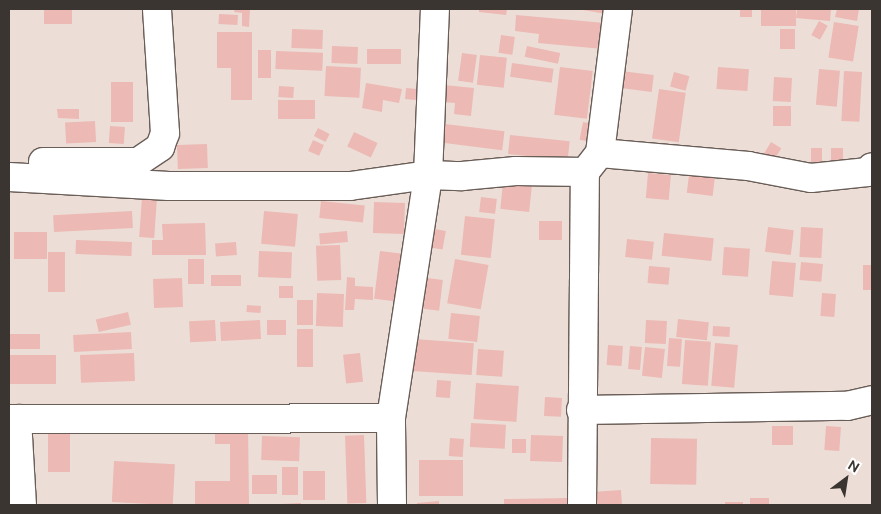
<!DOCTYPE html>
<html>
<head>
<meta charset="utf-8">
<style>
  body { margin:0 }
  #map { position:relative; width:881px; height:514px; overflow:hidden; background:#ecded7; font-family:Ubuntu,sans-serif }
  div>[style] { position:absolute }
  .building>* { inset:0; background:#ecb9b4; transform-origin:0 0 }
  .roads { filter:drop-shadow(1px 0 #695d57) drop-shadow(-1px 0 #695d57) drop-shadow(0 1px #695d57) drop-shadow(0 -1px #695d57) }
  .street>* { height:28px; margin:-14px; padding:0 14px; transform-origin:14px; border-radius:14px; background:#fff }
  span { translate:-50% -50%; white-space:nowrap; text-align:center; line-height:1.15; -webkit-text-stroke:4px #fff; paint-order:stroke }
  .frame { position:absolute; inset:0; border:10px solid #3b3532; pointer-events:none }
  .north { position:absolute; left:821px; top:454px; width:50px; height:50px; -webkit-text-stroke:4px #fff; paint-order:stroke; rotate:31deg; font-size:14px; font-weight:700; line-height:20px; text-align:center; color:#3b3532 }
  .north::after { content:''; display:block; margin:auto; width:18px; height:22px; background:#3b3532; clip-path:polygon(50% 0,100% 100%,50% 72%,0 100%) }
</style>
</head>
<body>
<div id="map">
  <div class="building">
    <div style="left:44px;top:9px;width:28px;height:15px"></div>
    <div style="clip-path:polygon(235px 9px,250px 9px,249px 27px,242px 26px,242px 13px,234px 12px)"></div>
    <div style="clip-path:polygon(479px 9px,507px 9px,506px 15px,479px 12px)"></div>
    <div style="clip-path:polygon(577px 9px,613px 9px,612px 15px)"></div>
    <div style="left:740px;top:9px;width:12px;height:8px"></div>
    <div style="left:761px;top:9px;width:35px;height:17px"></div>
    <div style="clip-path:polygon(797px 9px,831px 9px,830px 21px,796px 18px)"></div>
    <div style="clip-path:polygon(837px 9px,859px 9px,857px 21px,835px 17px)"></div>
    <div style="left:219px;top:14px;width:19px;height:10px;rotate:3deg"></div>
    <div style="clip-path:polygon(516px 15px,605px 23px,603px 49px,538px 43px,539px 34px,515px 31px)"></div>
    <div style="left:819px;top:21px;width:10px;height:16px;rotate:29deg"></div>
    <div style="left:834px;top:22px;width:25px;height:36px;rotate:9deg"></div>
    <div style="left:292px;top:29px;width:31px;height:19px;rotate:2deg"></div>
    <div style="left:780px;top:29px;width:15px;height:20px"></div>
    <div style="clip-path:polygon(217px 32px,252px 32px,252px 100px,231px 100px,231px 68px,217px 68px)"></div>
    <div style="left:501px;top:35px;width:14px;height:18px;rotate:8deg"></div>
    <div style="left:332px;top:46px;width:26px;height:17px;rotate:2deg"></div>
    <div style="left:527px;top:46px;width:34px;height:11px;rotate:12deg"></div>
    <div style="left:367px;top:49px;width:34px;height:15px"></div>
    <div style="left:258px;top:50px;width:13px;height:28px"></div>
    <div style="left:276px;top:51px;width:47px;height:18px;rotate:2deg"></div>
    <div style="left:462px;top:53px;width:15px;height:28px;rotate:8deg"></div>
    <div style="left:480px;top:55px;width:27px;height:30px;rotate:6deg"></div>
    <div style="left:512px;top:63px;width:42px;height:14px;rotate:8deg"></div>
    <div style="left:326px;top:66px;width:35px;height:30px;rotate:3deg"></div>
    <div style="left:560px;top:67px;width:33px;height:48px;rotate:7deg"></div>
    <div style="left:718px;top:67px;width:31px;height:22px;rotate:4deg"></div>
    <div style="left:819px;top:69px;width:21px;height:36px;rotate:5deg"></div>
    <div style="left:621px;top:71px;width:33px;height:17px;rotate:7deg"></div>
    <div style="left:844px;top:71px;width:18px;height:50px;rotate:3deg"></div>
    <div style="left:674px;top:72px;width:16px;height:15px;rotate:15deg"></div>
    <div style="left:774px;top:77px;width:18px;height:24px;rotate:3deg"></div>
    <div style="left:111px;top:82px;width:22px;height:40px"></div>
    <div style="clip-path:polygon(366px 83px,402px 89px,399px 103px,383px 100px,382px 112px,362px 108px)"></div>
    <div style="clip-path:polygon(444px 85px,474px 88px,471px 116px,454px 114px,455px 103px,442px 102px)"></div>
    <div style="left:279px;top:86px;width:15px;height:11px;rotate:4deg"></div>
    <div style="left:406px;top:88px;width:11px;height:11px;rotate:5deg"></div>
    <div style="left:659px;top:89px;width:27px;height:50px;rotate:8deg"></div>
    <div style="left:278px;top:100px;width:37px;height:19px"></div>
    <div style="left:773px;top:106px;width:18px;height:20px"></div>
    <div style="clip-path:polygon(57px 109px,79px 109px,79px 119px,58px 118px)"></div>
    <div style="left:95px;top:121px;width:21px;height:30px;rotate:87deg"></div>
    <div style="left:583px;top:122px;width:15px;height:18px;rotate:11deg"></div>
    <div style="left:437px;top:123px;width:68px;height:19px;rotate:7deg"></div>
    <div style="left:110px;top:126px;width:15px;height:17px;rotate:4deg"></div>
    <div style="left:318px;top:128px;width:13px;height:9px;rotate:27deg"></div>
    <div style="left:354px;top:132px;width:26px;height:16px;rotate:25deg"></div>
    <div style="left:510px;top:135px;width:60px;height:19px;rotate:6deg"></div>
    <div style="left:313px;top:140px;width:12px;height:12px;rotate:24deg"></div>
    <div style="left:771px;top:142px;width:12px;height:15px;rotate:31deg"></div>
    <div style="left:207px;top:144px;width:24px;height:30px;rotate:88deg"></div>
    <div style="left:811px;top:148px;width:11px;height:14px"></div>
    <div style="left:831px;top:148px;width:12px;height:16px"></div>
    <div style="left:648px;top:173px;width:23px;height:25px;rotate:5deg"></div>
    <div style="left:689px;top:175px;width:26px;height:18px;rotate:7deg"></div>
    <div style="left:503px;top:183px;width:29px;height:26px;rotate:6deg"></div>
    <div style="left:142px;top:197px;width:15px;height:40px;rotate:4deg"></div>
    <div style="left:481px;top:197px;width:16px;height:15px;rotate:7deg"></div>
    <div style="left:321px;top:201px;width:44px;height:17px;rotate:6deg"></div>
    <div style="left:374px;top:202px;width:31px;height:31px;rotate:2deg"></div>
    <div style="left:132px;top:211px;width:17px;height:79px;rotate:87deg"></div>
    <div style="left:264px;top:211px;width:34px;height:33px;rotate:5deg"></div>
    <div style="left:465px;top:216px;width:30px;height:39px;rotate:6deg"></div>
    <div style="left:539px;top:221px;width:23px;height:19px"></div>
    <div style="clip-path:polygon(205px 223px,206px 255px,152px 255px,152px 240px,163px 240px,162px 224px)"></div>
    <div style="left:768px;top:227px;width:26px;height:25px;rotate:7deg"></div>
    <div style="left:801px;top:227px;width:22px;height:30px;rotate:3deg"></div>
    <div style="left:435px;top:229px;width:11px;height:19px;rotate:10deg"></div>
    <div style="left:347px;top:231px;width:11px;height:28px;rotate:85deg"></div>
    <div style="left:14px;top:232px;width:33px;height:27px"></div>
    <div style="left:664px;top:233px;width:50px;height:23px;rotate:6deg"></div>
    <div style="left:627px;top:239px;width:27px;height:18px;rotate:6deg"></div>
    <div style="left:76px;top:240px;width:56px;height:14px;rotate:2deg"></div>
    <div style="left:236px;top:242px;width:13px;height:21px;rotate:86deg"></div>
    <div style="left:340px;top:245px;width:35px;height:24px;rotate:88deg"></div>
    <div style="left:724px;top:247px;width:26px;height:28px;rotate:4deg"></div>
    <div style="left:259px;top:251px;width:33px;height:26px;rotate:2deg"></div>
    <div style="left:380px;top:251px;width:23px;height:48px;rotate:7deg"></div>
    <div style="left:48px;top:252px;width:17px;height:40px"></div>
    <div style="left:188px;top:259px;width:16px;height:25px"></div>
    <div style="left:455px;top:259px;width:34px;height:45px;rotate:10deg"></div>
    <div style="left:772px;top:261px;width:24px;height:34px;rotate:5deg"></div>
    <div style="left:801px;top:262px;width:22px;height:18px;rotate:5deg"></div>
    <div style="left:863px;top:265px;width:9px;height:25px"></div>
    <div style="left:649px;top:266px;width:21px;height:17px;rotate:5deg"></div>
    <div style="left:211px;top:275px;width:30px;height:11px"></div>
    <div style="clip-path:polygon(347px 277px,355px 278px,355px 286px,373px 287px,373px 300px,355px 299px,354px 310px,345px 310px)"></div>
    <div style="left:182px;top:278px;width:29px;height:29px;rotate:88deg"></div>
    <div style="left:427px;top:278px;width:16px;height:31px;rotate:7deg"></div>
    <div style="left:279px;top:286px;width:14px;height:12px"></div>
    <div style="left:317px;top:293px;width:27px;height:33px;rotate:2deg"></div>
    <div style="left:822px;top:293px;width:14px;height:23px;rotate:4deg"></div>
    <div style="left:297px;top:300px;width:16px;height:25px"></div>
    <div style="left:247px;top:305px;width:14px;height:7px;rotate:4deg"></div>
    <div style="left:128px;top:312px;width:13px;height:33px;rotate:77deg"></div>
    <div style="left:451px;top:313px;width:29px;height:26px;rotate:6deg"></div>
    <div style="left:678px;top:319px;width:31px;height:18px;rotate:6deg"></div>
    <div style="left:215px;top:320px;width:21px;height:26px;rotate:87deg"></div>
    <div style="left:260px;top:320px;width:19px;height:40px;rotate:87deg"></div>
    <div style="left:267px;top:320px;width:19px;height:15px"></div>
    <div style="left:646px;top:320px;width:21px;height:23px;rotate:3deg"></div>
    <div style="left:713px;top:326px;width:17px;height:10px;rotate:3deg"></div>
    <div style="left:297px;top:329px;width:16px;height:38px"></div>
    <div style="left:131px;top:332px;width:17px;height:58px;rotate:87deg"></div>
    <div style="left:40px;top:334px;width:15px;height:31px;rotate:90deg"></div>
    <div style="left:669px;top:338px;width:13px;height:28px;rotate:4deg"></div>
    <div style="left:414px;top:339px;width:60px;height:32px;rotate:4deg"></div>
    <div style="left:685px;top:340px;width:26px;height:44px;rotate:4deg"></div>
    <div style="left:715px;top:343px;width:23px;height:43px;rotate:5deg"></div>
    <div style="left:608px;top:345px;width:15px;height:20px;rotate:4deg"></div>
    <div style="left:630px;top:346px;width:12px;height:23px;rotate:5deg"></div>
    <div style="left:645px;top:347px;width:20px;height:29px;rotate:6deg"></div>
    <div style="left:478px;top:349px;width:26px;height:26px;rotate:4deg"></div>
    <div style="left:134px;top:353px;width:28px;height:54px;rotate:88deg"></div>
    <div style="left:360px;top:353px;width:29px;height:17px;rotate:84deg"></div>
    <div style="left:9px;top:355px;width:47px;height:29px"></div>
    <div style="left:437px;top:380px;width:14px;height:17px;rotate:4deg"></div>
    <div style="left:476px;top:383px;width:43px;height:36px;rotate:4deg"></div>
    <div style="left:545px;top:397px;width:17px;height:19px;rotate:3deg"></div>
    <div style="left:471px;top:423px;width:35px;height:24px;rotate:3deg"></div>
    <div style="clip-path:polygon(215px 424px,248px 424px,249px 505px,195px 505px,195px 481px,230px 481px,230px 444px,215px 444px)"></div>
    <div style="left:772px;top:426px;width:21px;height:19px"></div>
    <div style="left:826px;top:426px;width:15px;height:24px;rotate:4deg"></div>
    <div style="left:48px;top:433px;width:22px;height:39px"></div>
    <div style="left:364px;top:435px;width:68px;height:19px;rotate:88deg"></div>
    <div style="left:531px;top:435px;width:32px;height:26px;rotate:2deg"></div>
    <div style="left:262px;top:436px;width:38px;height:24px;rotate:2deg"></div>
    <div style="left:450px;top:438px;width:14px;height:18px;rotate:4deg"></div>
    <div style="left:651px;top:438px;width:46px;height:46px;rotate:1deg"></div>
    <div style="left:512px;top:439px;width:14px;height:14px"></div>
    <div style="left:419px;top:460px;width:44px;height:36px"></div>
    <div style="left:114px;top:461px;width:61px;height:41px;rotate:3deg"></div>
    <div style="left:282px;top:467px;width:16px;height:28px"></div>
    <div style="left:303px;top:471px;width:22px;height:29px"></div>
    <div style="left:252px;top:475px;width:25px;height:19px"></div>
    <div style="left:621px;top:490px;width:15px;height:29px;rotate:86deg"></div>
    <div style="clip-path:polygon(569px 498px,569px 505px,504px 505px,504px 499px)"></div>
    <div style="left:750px;top:498px;width:19px;height:7px"></div>
    <div style="clip-path:polygon(439px 501px,439px 505px,417px 505px,417px 503px)"></div>
    <div style="left:725px;top:502px;width:18px;height:3px"></div>
    <div style="clip-path:polygon(301px 503px,301px 505px,281px 505px,281px 504px)"></div>
  </div>
  <div class="roads">
    <div class="street">
      <div style="left:600px;top:153px;width:149px;rotate:5deg"></div>
      <div style="left:748px;top:166px;width:64px;rotate:10.8deg"></div>
      <div style="left:811px;top:178px;width:57px;rotate:-6deg"></div>
      <div style="left:868px;top:172px;width:6px;rotate:-51deg"></div>
      <div style="left:43px;top:162px;width:95px"></div>
      <div style="left:138px;top:162px;width:27px;rotate:-34deg"></div>
      <div style="left:160px;top:147px;width:15px;rotate:-70deg"></div>
      <div style="left:165px;top:133px;width:124px;rotate:-93.7deg"></div>
      <div style="left:9px;top:177px;width:160px;rotate:3.2deg"></div>
      <div style="left:169px;top:186px;width:181px"></div>
      <div style="left:350px;top:186px;width:79px;rotate:-8deg"></div>
      <div style="left:428px;top:175px;width:34px;rotate:2deg"></div>
      <div style="left:462px;top:176px;width:54px;rotate:-5.3deg"></div>
      <div style="left:516px;top:171px;width:69px;rotate:0.8deg"></div>
      <div style="left:585px;top:172px;width:24px;rotate:-52deg"></div>
      <div style="left:600px;top:153px;width:145px;rotate:-82.9deg"></div>
      <div style="left:581px;top:410px;width:266px;rotate:-0.9deg"></div>
      <div style="left:847px;top:406px;width:26px;rotate:-13deg"></div>
      <div style="left:9px;top:419px;width:382px;rotate:-0.1deg"></div>
      <div style="left:17px;top:419px;width:86px;rotate:86.7deg"></div>
      <div style="left:392px;top:505px;width:87px;rotate:-90.7deg"></div>
      <div style="left:391px;top:418px;width:246px;rotate:-81.3deg"></div>
      <div style="left:428px;top:175px;width:166px;rotate:-87.6deg"></div>
      <div style="left:582px;top:505px;width:333px;rotate:-89.5deg"></div>
    </div>
  </div>
  <div class="frame"></div>
  <div class="north">N</div>
</div>
</body>
</html>
